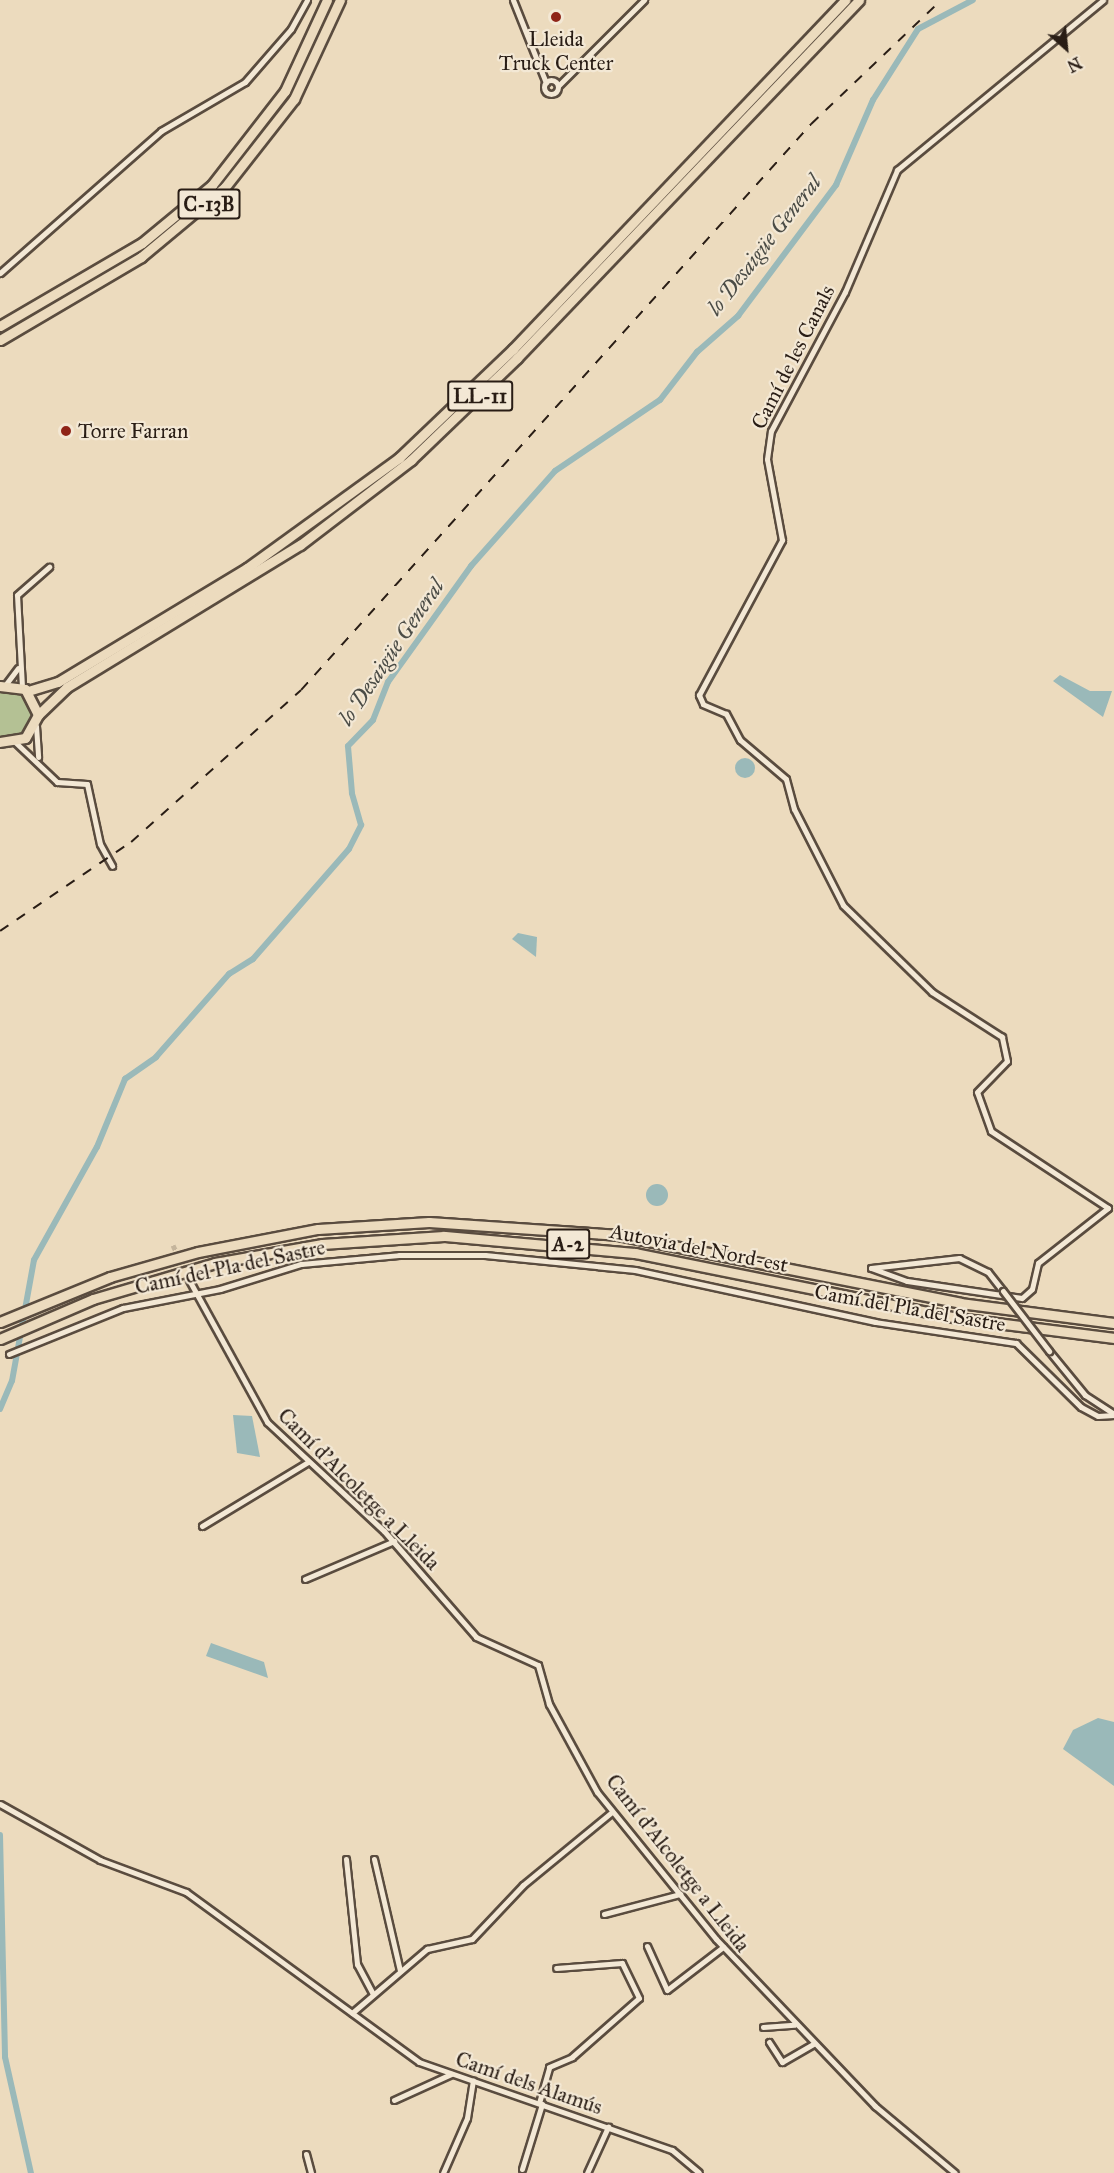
<!DOCTYPE html>
<html>
<head>
<meta charset="utf-8">
<style>
  body { margin:0 }
  #map { position:relative; width:1114px; height:2173px; overflow:hidden; background:#ecdbbe; font-family:"IM FELL Great Primer",serif }
  div>[style] { position:absolute }
  .green>* { inset:0; background:#b4c194 }
  .water>* { inset:0; background:#9ab9b9 }
  .round { border-radius:50% }
  .canal>* { height:6px; margin:-3px; padding:0 3px; transform-origin:3px; border-radius:3px; background:#9ab9b9 }
  .street-tunnel>* { height:5px; margin-top:-2.5px; transform-origin:0; background:repeating-linear-gradient(90deg,#c5b59c 0 5px,transparent 0 7.5px) }
  .roads { filter:drop-shadow(2px 0 #5a4c3f) drop-shadow(-2px 0 #5a4c3f) drop-shadow(0 2px #5a4c3f) drop-shadow(0 -2px #5a4c3f) }
  .street>* { height:5px; margin:-2.5px; padding:0 2.5px; transform-origin:2.5px; border-radius:2.5px; background:#f3e8d5 }
  .street>.ring { margin:-2.5px; padding:0; box-sizing:content-box; background:none; border:5px solid #f3e8d5; border-radius:50% }
  .highway>* { height:9px; margin:-4.5px; padding:0 4.5px; transform-origin:4.5px; border-radius:4.5px; background:#ecdbbe }
  .rail>* { height:1.5px; margin-top:-0.75px; transform-origin:0; background:repeating-linear-gradient(90deg,#291d15 0 10px,transparent 0 20px) }
  .bridges { filter:drop-shadow(2px 0 #5a4c3f) drop-shadow(-2px 0 #5a4c3f) drop-shadow(0 2px #5a4c3f) drop-shadow(0 -2px #5a4c3f) }
  .street-bridge>* { height:5px; margin:-2.5px; padding:0 2.5px; transform-origin:2.5px; border-radius:2.5px; background:#f3e8d5 }
  .dots>* { width:16px; height:16px; translate:-50% -50%; box-sizing:border-box; border:3px solid #f3e8d5; border-radius:50% }
  span { translate:-50% -50%; white-space:nowrap; text-align:center; line-height:1.15; -webkit-text-stroke:4.5px #f3e8d5; paint-order:stroke }
  .shield-label span { padding:2px 4px; background:#f3e8d5; border:2px solid; border-radius:4px; -webkit-text-stroke-width:0 }
  .shield-label { font-size:20px; color:#291d15; font-weight:700 }
  .poi-label { font-size:21px; color:#291d15 }
  .left { translate:0 -50%; text-align:left }
  .street-label { font-size:21px; color:#291d15 }
  .water-label { font-size:22px; color:#4b4c46; font-style:italic }
  .north { position:absolute; left:1036px; top:18px; width:60px; height:60px; -webkit-text-stroke:4px #f3e8d5; paint-order:stroke; rotate:153deg; font-size:16px; font-weight:700; line-height:24px; text-align:center; color:#291d15 }
  .north::after { content:''; display:block; margin:auto; width:21px; height:27px; background:#291d15; clip-path:polygon(50% 0,100% 100%,50% 72%,0 100%) }
</style>
</head>
<body>
<div id="map">
  <div class="green">
    <div style="clip-path:polygon(0 690px,27px 697px,33px 716px,20px 736px,0 736px)"></div>
  </div>
  <div class="water">
    <div style="clip-path:polygon(1060px 675px,1090px 691px,1112px 691px,1103px 717px,1053px 681px)"></div>
    <div class="round" style="left:735px;top:758px;width:20px;height:20px"></div>
    <div style="clip-path:polygon(518px 933px,537px 937px,536px 957px,512px 939px)"></div>
    <div class="round" style="left:646px;top:1184px;width:22px;height:22px"></div>
    <div style="clip-path:polygon(233px 1415px,252px 1416px,260px 1457px,237px 1453px)"></div>
    <div style="clip-path:polygon(211px 1643px,264px 1662px,268px 1678px,206px 1656px)"></div>
    <div style="clip-path:polygon(1098px 1718px,1114px 1722px,1114px 1786px,1063px 1749px,1073px 1730px)"></div>
  </div>
  <div class="canal">
    <div style="left:0;top:1409px;width:30px;rotate:-67deg"></div>
    <div style="left:12px;top:1381px;width:123px;rotate:-79.7deg"></div>
    <div style="left:34px;top:1260px;width:129px;rotate:-60.9deg"></div>
    <div style="left:97px;top:1147px;width:74px;rotate:-67.6deg"></div>
    <div style="left:125px;top:1079px;width:38px;rotate:-35deg"></div>
    <div style="left:156px;top:1057px;width:111px;rotate:-48.7deg"></div>
    <div style="left:229px;top:974px;width:28px;rotate:-32deg"></div>
    <div style="left:253px;top:959px;width:146px;rotate:-48.9deg"></div>
    <div style="left:349px;top:849px;width:27px;rotate:-63deg"></div>
    <div style="left:361px;top:825px;width:33px;rotate:-106deg"></div>
    <div style="left:352px;top:793px;width:47px;rotate:-94.9deg"></div>
    <div style="left:348px;top:746px;width:36px;rotate:-46deg"></div>
    <div style="left:373px;top:720px;width:41px;rotate:-68.5deg"></div>
    <div style="left:388px;top:682px;width:143px;rotate:-54.4deg"></div>
    <div style="left:471px;top:566px;width:127px;rotate:-48.5deg"></div>
    <div style="left:555px;top:471px;width:127px;rotate:-34.1deg"></div>
    <div style="left:660px;top:400px;width:61px;rotate:-52.4deg"></div>
    <div style="left:697px;top:352px;width:55px;rotate:-41.3deg"></div>
    <div style="left:738px;top:316px;width:164px;rotate:-53.2deg"></div>
    <div style="left:836px;top:185px;width:93px;rotate:-66.5deg"></div>
    <div style="left:873px;top:100px;width:84px;rotate:-57.6deg"></div>
    <div style="left:918px;top:29px;width:62px;rotate:-27.8deg"></div>
    <div style="left:0;top:1835px;width:222px;rotate:88.7deg"></div>
    <div style="left:5px;top:2057px;width:119px;rotate:77.4deg"></div>
  </div>
  <div class="street-tunnel">
    <div style="left:173px;top:1245px;width:38px;rotate:65deg"></div>
  </div>
  <div class="roads">
    <div class="street">
      <div style="left:513px;top:0;width:89px;rotate:68.3deg"></div>
      <div class="ring" style="left:544px;top:80px;width:9px;height:9px"></div>
      <div style="left:558px;top:86px;width:122px;rotate:-45deg"></div>
      <div style="left:0;top:273px;width:215px;rotate:-41.4deg"></div>
      <div style="left:161px;top:131px;width:97px;rotate:-30.3deg"></div>
      <div style="left:245px;top:82px;width:70px;rotate:-49deg"></div>
      <div style="left:291px;top:29px;width:33px;rotate:-61deg"></div>
      <div style="left:6px;top:684px;width:20px;rotate:-53deg"></div>
      <div style="left:22px;top:687px;width:92px;rotate:-93.1deg"></div>
      <div style="left:17px;top:595px;width:43px;rotate:-41.2deg"></div>
      <div style="left:36px;top:726px;width:31px;rotate:86deg"></div>
      <div style="left:15px;top:742px;width:58px;rotate:43.6deg"></div>
      <div style="left:57px;top:782px;width:30px;rotate:4deg"></div>
      <div style="left:87px;top:784px;width:61px;rotate:77.8deg"></div>
      <div style="left:100px;top:844px;width:25px;rotate:61deg"></div>
      <div style="left:871px;top:1268px;width:38px;rotate:20deg"></div>
      <div style="left:907px;top:1281px;width:116px;rotate:8.4deg"></div>
      <div style="left:1022px;top:1298px;width:13px;rotate:-42deg"></div>
      <div style="left:1032px;top:1289px;width:27px;rotate:-77deg"></div>
      <div style="left:1038px;top:1263px;width:89px;rotate:-38.2deg"></div>
      <div style="left:1108px;top:1208px;width:140px;rotate:-146.7deg"></div>
      <div style="left:991px;top:1131px;width:41px;rotate:-109.7deg"></div>
      <div style="left:977px;top:1092px;width:43px;rotate:-45.9deg"></div>
      <div style="left:1007px;top:1061px;width:25px;rotate:-102deg"></div>
      <div style="left:1002px;top:1037px;width:83px;rotate:-147.3deg"></div>
      <div style="left:932px;top:992px;width:124px;rotate:-135.7deg"></div>
      <div style="left:843px;top:905px;width:108px;rotate:-117deg"></div>
      <div style="left:794px;top:809px;width:31px;rotate:-105deg"></div>
      <div style="left:786px;top:779px;width:60px;rotate:-139.7deg"></div>
      <div style="left:740px;top:740px;width:30px;rotate:-118deg"></div>
      <div style="left:726px;top:714px;width:25px;rotate:-157deg"></div>
      <div style="left:703px;top:704px;width:10px;rotate:-114deg"></div>
      <div style="left:699px;top:695px;width:176px;rotate:-61.8deg"></div>
      <div style="left:782px;top:540px;width:82px;rotate:-100.5deg"></div>
      <div style="left:767px;top:459px;width:28px;rotate:-82deg"></div>
      <div style="left:771px;top:431px;width:157px;rotate:-62deg"></div>
      <div style="left:845px;top:292px;width:133px;rotate:-66.9deg"></div>
      <div style="left:897px;top:170px;width:267px;rotate:-39.5deg"></div>
      <div style="left:871px;top:1268px;width:89px;rotate:-6.5deg"></div>
      <div style="left:959px;top:1258px;width:32px;rotate:26deg"></div>
      <div style="left:988px;top:1272px;width:24px;rotate:52deg"></div>
      <div style="left:189px;top:1280px;width:162px;rotate:61.2deg"></div>
      <div style="left:267px;top:1422px;width:160px;rotate:43deg"></div>
      <div style="left:384px;top:1531px;width:140px;rotate:49deg"></div>
      <div style="left:476px;top:1637px;width:68px;rotate:24.3deg"></div>
      <div style="left:538px;top:1665px;width:41px;rotate:74.2deg"></div>
      <div style="left:549px;top:1704px;width:100px;rotate:61.4deg"></div>
      <div style="left:597px;top:1792px;width:189px;rotate:51deg"></div>
      <div style="left:716px;top:1939px;width:231px;rotate:46.4deg"></div>
      <div style="left:875px;top:2106px;width:104px;rotate:39.9deg"></div>
      <div style="left:1049px;top:1351px;width:57px;rotate:50.7deg"></div>
      <div style="left:1085px;top:1395px;width:35px;rotate:33deg"></div>
      <div style="left:9px;top:1354px;width:123px;rotate:-22deg"></div>
      <div style="left:123px;top:1308px;width:99px;rotate:-11.1deg"></div>
      <div style="left:220px;top:1289px;width:85px;rotate:-17.2deg"></div>
      <div style="left:301px;top:1264px;width:98px;rotate:-5.2deg"></div>
      <div style="left:399px;top:1255px;width:86px"></div>
      <div style="left:485px;top:1255px;width:151px;rotate:5.7deg"></div>
      <div style="left:635px;top:1270px;width:246px;rotate:12.2deg"></div>
      <div style="left:875px;top:1322px;width:143px;rotate:8.5deg"></div>
      <div style="left:1016px;top:1343px;width:91px;rotate:44.6deg"></div>
      <div style="left:1081px;top:1407px;width:19px;rotate:28deg"></div>
      <div style="left:1098px;top:1416px;width:16px;rotate:-4deg"></div>
      <div style="left:202px;top:1526px;width:124px;rotate:-31.1deg"></div>
      <div style="left:305px;top:1579px;width:97px;rotate:-23.1deg"></div>
      <div style="left:0;top:1804px;width:115px;rotate:29.2deg"></div>
      <div style="left:100px;top:1860px;width:92px;rotate:20.4deg"></div>
      <div style="left:186px;top:1892px;width:288px;rotate:36.1deg"></div>
      <div style="left:419px;top:2062px;width:268px;rotate:19.2deg"></div>
      <div style="left:672px;top:2150px;width:35px;rotate:40deg"></div>
      <div style="left:346px;top:1859px;width:106px;rotate:84deg"></div>
      <div style="left:357px;top:1964px;width:34px;rotate:62deg"></div>
      <div style="left:374px;top:1859px;width:115px;rotate:76.9deg"></div>
      <div style="left:604px;top:1914px;width:79px;rotate:-14.7deg"></div>
      <div style="left:647px;top:1946px;width:48px;rotate:65.6deg"></div>
      <div style="left:667px;top:1990px;width:71px;rotate:-37.5deg"></div>
      <div style="left:352px;top:2013px;width:99px;rotate:-40.5deg"></div>
      <div style="left:427px;top:1949px;width:46px;rotate:-12.5deg"></div>
      <div style="left:472px;top:1939px;width:74px;rotate:-46.6deg"></div>
      <div style="left:523px;top:1885px;width:115px;rotate:-39.4deg"></div>
      <div style="left:763px;top:2027px;width:31px;rotate:-4deg"></div>
      <div style="left:769px;top:2042px;width:24px;rotate:57deg"></div>
      <div style="left:782px;top:2062px;width:36px;rotate:-30deg"></div>
      <div style="left:394px;top:2100px;width:63px;rotate:-24.5deg"></div>
      <div style="left:539px;top:2103px;width:37px;rotate:-74deg"></div>
      <div style="left:549px;top:2067px;width:25px;rotate:-23deg"></div>
      <div style="left:572px;top:2057px;width:89px;rotate:-41.4deg"></div>
      <div style="left:639px;top:1998px;width:39px;rotate:-116deg"></div>
      <div style="left:622px;top:1963px;width:66px;rotate:175.7deg"></div>
      <div style="left:306px;top:2154px;width:20px;rotate:75deg"></div>
      <div style="left:522px;top:2169px;width:68px;rotate:-72.9deg"></div>
      <div style="left:443px;top:2173px;width:60px;rotate:-66.4deg"></div>
      <div style="left:467px;top:2118px;width:38px;rotate:-81deg"></div>
      <div style="left:587px;top:2173px;width:51px;rotate:-65.5deg"></div>
    </div>
    <div class="highway">
      <div style="left:0;top:326px;width:164px;rotate:-30.3deg"></div>
      <div style="left:142px;top:243px;width:91px;rotate:-39.6deg"></div>
      <div style="left:212px;top:185px;width:119px;rotate:-52.2deg"></div>
      <div style="left:285px;top:91px;width:100px;rotate:-65.2deg"></div>
      <div style="left:0;top:340px;width:164px;rotate:-30.5deg"></div>
      <div style="left:141px;top:257px;width:109px;rotate:-39.8deg"></div>
      <div style="left:225px;top:187px;width:112px;rotate:-51.9deg"></div>
      <div style="left:294px;top:99px;width:109px;rotate:-65.1deg"></div>
      <div style="left:0;top:686px;width:25px;rotate:7deg"></div>
      <div style="left:25px;top:689px;width:29px;rotate:63deg"></div>
      <div style="left:38px;top:715px;width:26px;rotate:119deg"></div>
      <div style="left:25px;top:738px;width:25px;rotate:171deg"></div>
      <div style="left:28px;top:691px;width:31px;rotate:-17deg"></div>
      <div style="left:58px;top:682px;width:221px;rotate:-31.1deg"></div>
      <div style="left:247px;top:568px;width:188px;rotate:-35.9deg"></div>
      <div style="left:399px;top:458px;width:158px;rotate:-43.7deg"></div>
      <div style="left:513px;top:349px;width:482px;rotate:-46.4deg"></div>
      <div style="left:38px;top:715px;width:40px;rotate:-44deg"></div>
      <div style="left:67px;top:687px;width:273px;rotate:-31.4deg"></div>
      <div style="left:300px;top:545px;width:140px;rotate:-37.4deg"></div>
      <div style="left:411px;top:460px;width:147px;rotate:-43.9deg"></div>
      <div style="left:517px;top:358px;width:495px;rotate:-46.3deg"></div>
      <div style="left:0;top:1322px;width:119px;rotate:-22.2deg"></div>
      <div style="left:110px;top:1277px;width:91px;rotate:-15.9deg"></div>
      <div style="left:198px;top:1252px;width:122px;rotate:-10.9deg"></div>
      <div style="left:318px;top:1229px;width:111px;rotate:-3.6deg"></div>
      <div style="left:429px;top:1222px;width:189px;rotate:3.9deg"></div>
      <div style="left:618px;top:1235px;width:349px;rotate:11.2deg"></div>
      <div style="left:960px;top:1303px;width:155px;rotate:7.4deg"></div>
      <div style="left:0;top:1339px;width:101px;rotate:-23.3deg"></div>
      <div style="left:93px;top:1299px;width:127px;rotate:-16.4deg"></div>
      <div style="left:215px;top:1263px;width:109px;rotate:-10.1deg"></div>
      <div style="left:322px;top:1244px;width:122px;rotate:-3.8deg"></div>
      <div style="left:444px;top:1236px;width:192px;rotate:5.1deg"></div>
      <div style="left:635px;top:1253px;width:329px;rotate:11.4deg"></div>
      <div style="left:958px;top:1318px;width:157px;rotate:7.3deg"></div>
    </div>
  </div>
  <div class="rail">
    <div style="left:0;top:931px;width:158px;rotate:-34.2deg"></div>
    <div style="left:131px;top:842px;width:228px;rotate:-41.8deg"></div>
    <div style="left:301px;top:690px;width:762px;rotate:-47.98deg"></div>
    <div style="left:811px;top:124px;width:180px;rotate:-43.6deg"></div>
  </div>
  <div class="bridges">
    <div class="street-bridge">
      <div style="left:1003px;top:1291px;width:76px;rotate:52.5deg"></div>
    </div>
  </div>
  <div class="dots">
    <div style="left:556px;top:17px;background:#8f2418"></div>
    <div style="left:66px;top:431px;background:#8f2418"></div>
  </div>
  <div class="shield-label">
    <span style="left:209px;top:204px">C-13B</span>
    <span style="left:480px;top:396px">LL-11</span>
    <span style="left:568px;top:1244px">A-2</span>
  </div>
  <div class="poi-label">
    <span style="left:556px;top:51px">Lleida<br>Truck Center</span>
    <span class="left" style="left:78px;top:431px">Torre Farran</span>
  </div>
  <div class="street-label">
    <span style="left:793px;top:357px;rotate:-63deg">Camí de les Canals</span>
    <span style="left:699px;top:1248px;rotate:11deg">Autovia del Nord-est</span>
    <span style="left:230px;top:1267px;rotate:-12deg">Camí del Pla del Sastre</span>
    <span style="left:910px;top:1308px;rotate:10deg">Camí del Pla del Sastre</span>
    <span style="left:359px;top:1489px;rotate:45deg">Camí d'Alcoletge a Lleida</span>
    <span style="left:678px;top:1863px;rotate:52deg">Camí d'Alcoletge a Lleida</span>
    <span style="left:529px;top:2083px;rotate:19deg">Camí dels Alamús</span>
  </div>
  <div class="water-label">
    <span style="left:764px;top:245px;rotate:-52deg">lo Desaigüe General</span>
    <span style="left:391px;top:652px;rotate:-56deg">lo Desaigüe General</span>
  </div>
  <div class="north">N</div>
</div>
</body>
</html>
